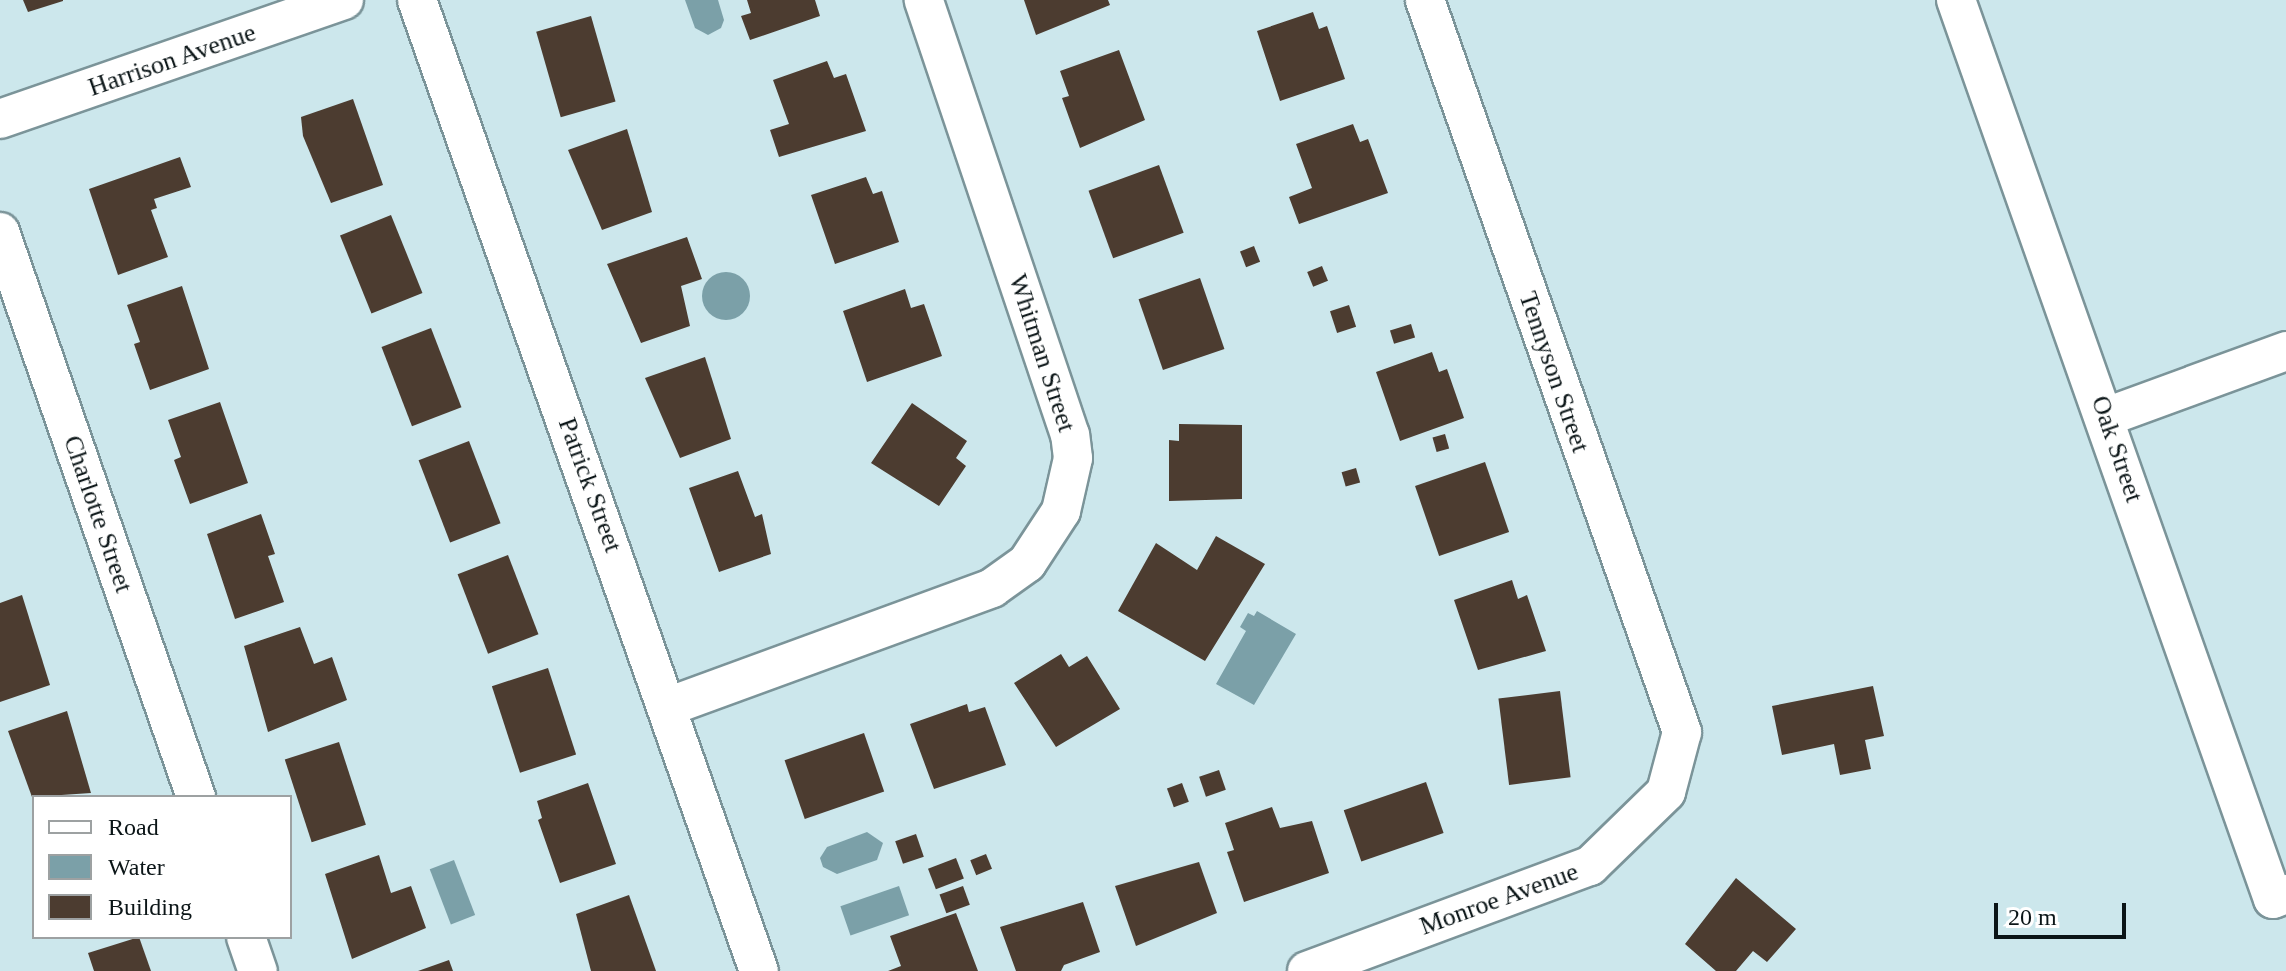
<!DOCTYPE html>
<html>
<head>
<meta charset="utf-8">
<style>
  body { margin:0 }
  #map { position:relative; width:2286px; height:971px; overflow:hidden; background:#cce7ec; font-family:Georgia,serif }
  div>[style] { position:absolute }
  .water>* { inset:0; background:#7ba0a8; transform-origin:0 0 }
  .round { border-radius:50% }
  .building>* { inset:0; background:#4c3c30; transform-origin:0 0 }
  .roads { filter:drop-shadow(2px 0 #7b9499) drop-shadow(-2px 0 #7b9499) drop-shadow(0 2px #7b9499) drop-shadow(0 -2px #7b9499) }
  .street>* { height:38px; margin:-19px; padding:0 19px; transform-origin:19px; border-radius:19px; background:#fff }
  span { translate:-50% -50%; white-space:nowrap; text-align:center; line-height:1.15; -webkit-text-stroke:8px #fff; paint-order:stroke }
  .street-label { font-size:26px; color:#0b1517 }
  .legend { position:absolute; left:32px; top:795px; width:260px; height:144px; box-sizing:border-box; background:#fff; border:2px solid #9da1a2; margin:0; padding:10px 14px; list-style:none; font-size:24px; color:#0b1517 }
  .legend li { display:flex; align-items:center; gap:16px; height:40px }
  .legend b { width:40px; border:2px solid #9da1a2 }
  .scale { position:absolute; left:1994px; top:903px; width:132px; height:36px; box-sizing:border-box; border:4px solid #0b1517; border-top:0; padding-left:10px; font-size:24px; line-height:28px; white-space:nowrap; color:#0b1517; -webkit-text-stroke:6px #fff; paint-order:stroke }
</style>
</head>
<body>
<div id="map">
  <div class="water">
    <div style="clip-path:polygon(685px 0,718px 0,724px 20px,721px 28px,708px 35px,695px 28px)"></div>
    <div class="round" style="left:702px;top:272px;width:48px;height:48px"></div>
    <div style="clip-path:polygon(1257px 611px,1296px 634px,1254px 705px,1216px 684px,1246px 631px,1240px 627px,1248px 613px,1254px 616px)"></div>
    <div style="clip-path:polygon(867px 832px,883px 843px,877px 860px,837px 874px,823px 867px,820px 858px,827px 847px)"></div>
    <div style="left:454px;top:860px;width:59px;height:26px;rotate:69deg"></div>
    <div style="left:899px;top:886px;width:31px;height:62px;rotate:71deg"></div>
  </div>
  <div class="building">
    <div style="clip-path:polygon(23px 0,63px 0,63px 1px,28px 12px)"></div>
    <div style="clip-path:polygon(747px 0,815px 0,820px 16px,750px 40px,741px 16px,751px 13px)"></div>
    <div style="clip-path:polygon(1024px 0,1108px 0,1110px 5px,1036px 35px)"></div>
    <div style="clip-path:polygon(1313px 12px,1319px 29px,1327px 26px,1345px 79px,1280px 101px,1257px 31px)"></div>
    <div style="left:591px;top:16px;width:89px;height:57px;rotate:74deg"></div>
    <div style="clip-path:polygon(1119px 50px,1145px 120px,1080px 148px,1062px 98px,1069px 96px,1060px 71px)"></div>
    <div style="clip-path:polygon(827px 61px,834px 78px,846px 74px,866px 131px,779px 157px,770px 130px,789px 124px,773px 80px)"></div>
    <div style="clip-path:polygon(353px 99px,383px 185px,331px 203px,303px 136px,301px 117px)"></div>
    <div style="clip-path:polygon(1353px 124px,1360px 142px,1368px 139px,1388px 193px,1299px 224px,1289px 197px,1312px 188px,1296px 144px)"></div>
    <div style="clip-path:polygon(627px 129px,652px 212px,602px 230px,568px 150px)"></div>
    <div style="clip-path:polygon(180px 157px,191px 187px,154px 199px,157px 208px,151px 210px,168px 257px,118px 275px,89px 189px)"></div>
    <div style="left:1159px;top:165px;width:72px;height:75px;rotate:70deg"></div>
    <div style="clip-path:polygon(866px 177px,873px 194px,882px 191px,899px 242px,835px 264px,811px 195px)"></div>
    <div style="left:391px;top:215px;width:84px;height:55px;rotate:68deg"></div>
    <div style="clip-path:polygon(687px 237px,702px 279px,681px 286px,690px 326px,641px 343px,607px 264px)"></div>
    <div style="left:1254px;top:246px;width:17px;height:15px;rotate:69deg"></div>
    <div style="left:1322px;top:266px;width:16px;height:16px;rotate:68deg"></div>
    <div style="left:1200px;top:278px;width:75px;height:65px;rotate:71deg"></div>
    <div style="clip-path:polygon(182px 286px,209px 369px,150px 390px,134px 344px,140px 342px,127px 305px)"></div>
    <div style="clip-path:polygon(905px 289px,911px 308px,924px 304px,942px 356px,867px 382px,843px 311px)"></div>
    <div style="left:1349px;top:305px;width:23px;height:20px;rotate:72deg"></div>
    <div style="left:1411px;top:324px;width:14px;height:22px;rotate:73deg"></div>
    <div style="left:431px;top:328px;width:85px;height:53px;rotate:69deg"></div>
    <div style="clip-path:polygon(1432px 352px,1439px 372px,1447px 369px,1464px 418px,1400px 441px,1376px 372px)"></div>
    <div style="clip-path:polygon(705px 357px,731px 439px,680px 458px,645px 378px)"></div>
    <div style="clip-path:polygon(220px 402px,248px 483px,190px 504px,174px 460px,181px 457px,168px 420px)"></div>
    <div style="clip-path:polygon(912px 403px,967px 441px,956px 458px,966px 466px,939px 506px,871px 463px)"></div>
    <div style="clip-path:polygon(1179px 424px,1242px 425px,1242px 499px,1169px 501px,1169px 440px,1179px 441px)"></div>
    <div style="left:1445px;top:434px;width:15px;height:13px;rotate:74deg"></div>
    <div style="left:469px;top:441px;width:88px;height:54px;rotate:69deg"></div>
    <div style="left:1485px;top:462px;width:74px;height:74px;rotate:71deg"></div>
    <div style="left:1356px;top:468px;width:15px;height:15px;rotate:74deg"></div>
    <div style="clip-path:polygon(738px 471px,755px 517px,762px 514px,771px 554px,719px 572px,689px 488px)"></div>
    <div style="clip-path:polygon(261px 514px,275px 554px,268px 556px,284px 602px,235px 619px,207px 534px)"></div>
    <div style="clip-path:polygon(1216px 536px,1265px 564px,1205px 661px,1118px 611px,1156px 543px,1197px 570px)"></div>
    <div style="left:508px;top:555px;width:85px;height:54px;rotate:69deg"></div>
    <div style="clip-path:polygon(1512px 580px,1518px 599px,1527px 595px,1546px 651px,1478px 670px,1454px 600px)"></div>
    <div style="clip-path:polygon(22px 595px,50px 685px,0 702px,0 603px)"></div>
    <div style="clip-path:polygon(300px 627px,314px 664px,332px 657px,347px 700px,268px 732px,244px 646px)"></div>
    <div style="clip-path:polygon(1061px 654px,1069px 667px,1087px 656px,1120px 709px,1056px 747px,1014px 683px)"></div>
    <div style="left:548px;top:668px;width:91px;height:59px;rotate:72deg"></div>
    <div style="clip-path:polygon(1873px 686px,1884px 736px,1865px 740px,1871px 769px,1840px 775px,1834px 744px,1782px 755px,1772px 706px)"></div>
    <div style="left:1560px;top:691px;width:87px;height:62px;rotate:83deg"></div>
    <div style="clip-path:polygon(967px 704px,969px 712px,985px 707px,1006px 765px,934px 789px,910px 724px)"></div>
    <div style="clip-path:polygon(67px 711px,91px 793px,32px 797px,8px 731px)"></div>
    <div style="left:864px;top:733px;width:62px;height:84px;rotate:71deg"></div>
    <div style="left:339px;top:742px;width:87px;height:57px;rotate:72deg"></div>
    <div style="left:1219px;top:770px;width:21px;height:21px;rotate:71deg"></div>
    <div style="left:1426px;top:782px;width:54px;height:87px;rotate:71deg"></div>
    <div style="clip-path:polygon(588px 783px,616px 864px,560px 883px,538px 820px,542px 818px,537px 801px)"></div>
    <div style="left:1182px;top:783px;width:20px;height:16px;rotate:70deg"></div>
    <div style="clip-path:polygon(1272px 807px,1280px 828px,1312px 821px,1329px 873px,1244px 902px,1227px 852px,1234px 850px,1225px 823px)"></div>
    <div style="left:916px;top:834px;width:24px;height:22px;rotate:71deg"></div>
    <div style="left:986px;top:854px;width:16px;height:17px;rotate:68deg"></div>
    <div style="clip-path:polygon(379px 855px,391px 893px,411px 886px,426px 928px,352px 959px,325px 874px)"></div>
    <div style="left:956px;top:858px;width:22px;height:30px;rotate:69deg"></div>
    <div style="clip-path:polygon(1199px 862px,1217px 913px,1136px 946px,1115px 886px)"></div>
    <div style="clip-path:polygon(1736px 878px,1796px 929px,1767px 962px,1753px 951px,1736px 971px,1716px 971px,1685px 944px)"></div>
    <div style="left:963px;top:886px;width:20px;height:25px;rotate:70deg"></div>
    <div style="clip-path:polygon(629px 895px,656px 971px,591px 971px,576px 914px)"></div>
    <div style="clip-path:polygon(1083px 902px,1100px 952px,1064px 965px,1061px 971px,1016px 971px,1000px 927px)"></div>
    <div style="clip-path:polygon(956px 913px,978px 971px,888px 971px,901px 966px,890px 936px)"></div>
    <div style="clip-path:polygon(139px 937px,151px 971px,94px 971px,88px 953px)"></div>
    <div style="clip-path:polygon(449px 960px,453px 971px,418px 971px)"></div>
  </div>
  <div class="roads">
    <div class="street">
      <div style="left:417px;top:0;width:1029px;rotate:70.6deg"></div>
      <div style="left:1956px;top:0;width:953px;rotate:70.58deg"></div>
      <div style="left:2273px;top:899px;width:14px;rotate:-21deg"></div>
      <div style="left:0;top:119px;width:364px;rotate:-19.1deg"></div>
      <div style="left:0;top:232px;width:598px;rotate:70.87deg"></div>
      <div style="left:2106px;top:417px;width:192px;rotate:-20.1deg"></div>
      <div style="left:670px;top:706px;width:343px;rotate:-20.1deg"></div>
      <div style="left:992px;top:588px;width:43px;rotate:-35.5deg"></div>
      <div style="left:1027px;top:563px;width:62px;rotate:-56.8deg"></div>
      <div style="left:1061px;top:511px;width:54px;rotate:-77.2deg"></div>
      <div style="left:1073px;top:458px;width:23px;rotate:-97deg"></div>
      <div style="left:1070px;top:435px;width:459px;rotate:-108.6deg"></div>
      <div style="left:246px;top:937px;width:36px;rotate:71deg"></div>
      <div style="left:1307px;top:971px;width:302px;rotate:-20.4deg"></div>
      <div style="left:1590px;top:866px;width:106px;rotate:-44.2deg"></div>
      <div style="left:1666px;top:792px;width:62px;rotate:-75.1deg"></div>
      <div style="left:1682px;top:732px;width:776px;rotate:-109.35deg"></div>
    </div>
  </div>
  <div class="street-label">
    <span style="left:172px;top:60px;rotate:-19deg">Harrison Avenue</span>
    <span style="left:1042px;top:353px;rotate:72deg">Whitman Street</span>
    <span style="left:1554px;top:372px;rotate:71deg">Tennyson Street</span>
    <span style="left:2117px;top:449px;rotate:71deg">Oak Street</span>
    <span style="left:590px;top:485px;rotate:70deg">Patrick Street</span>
    <span style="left:98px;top:514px;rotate:71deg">Charlotte Street</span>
    <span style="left:1499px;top:899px;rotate:-20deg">Monroe Avenue</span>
  </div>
  <ul class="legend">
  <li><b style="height:10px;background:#fff"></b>Road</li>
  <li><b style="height:22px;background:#7ba0a8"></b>Water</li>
  <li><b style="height:22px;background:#4c3c30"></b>Building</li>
  </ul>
  <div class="scale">20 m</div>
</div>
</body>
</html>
